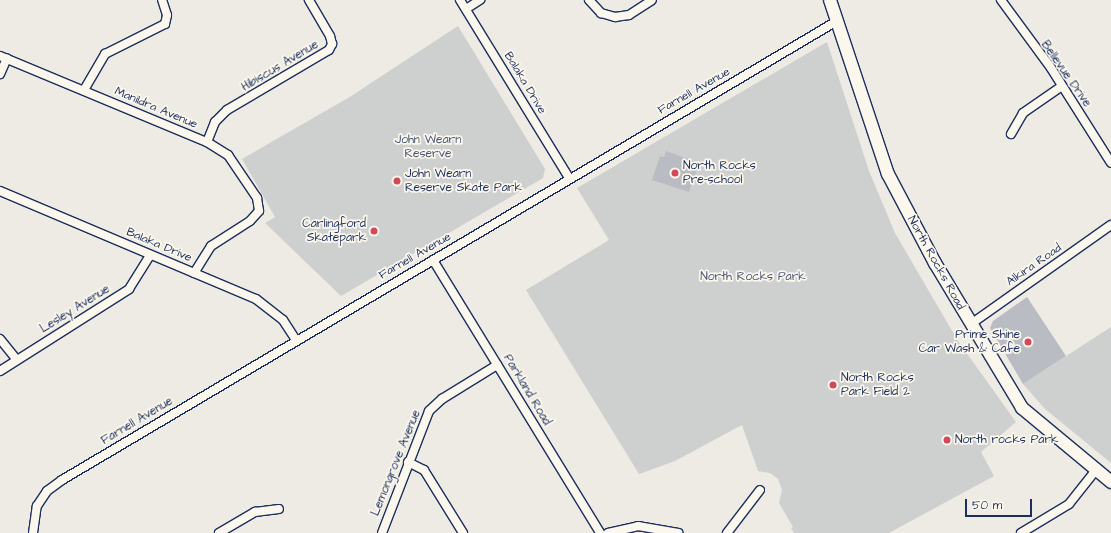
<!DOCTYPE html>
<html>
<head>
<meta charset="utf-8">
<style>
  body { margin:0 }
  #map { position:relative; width:1111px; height:533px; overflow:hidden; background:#eeebe4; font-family:"Architects Daughter",sans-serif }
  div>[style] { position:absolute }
  .green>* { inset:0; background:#cecfcf }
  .building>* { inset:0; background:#b9bcc3 }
  .roads { filter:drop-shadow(1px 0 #1b2f5e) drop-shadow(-1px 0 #1b2f5e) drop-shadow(0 1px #1b2f5e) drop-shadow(0 -1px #1b2f5e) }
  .minor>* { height:8px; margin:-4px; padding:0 4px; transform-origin:4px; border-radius:4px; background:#fbf7ec }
  .secondary>* { height:12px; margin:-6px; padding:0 6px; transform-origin:6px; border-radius:6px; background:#fbf7ec }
  .dots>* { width:11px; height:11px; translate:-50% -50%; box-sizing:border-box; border:2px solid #fbf7ec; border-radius:50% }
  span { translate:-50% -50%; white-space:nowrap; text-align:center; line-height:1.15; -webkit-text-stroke:3.5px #fbf7ec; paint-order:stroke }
  .street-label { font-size:12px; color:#1b2f5e }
  .park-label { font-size:12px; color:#48577a }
  .poi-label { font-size:12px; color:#1b2f5e }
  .left { translate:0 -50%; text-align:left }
  .right { translate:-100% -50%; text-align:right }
  .scale { position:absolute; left:965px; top:499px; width:67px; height:18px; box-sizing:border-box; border:2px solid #1b2f5e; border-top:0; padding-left:5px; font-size:12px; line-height:14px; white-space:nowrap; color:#1b2f5e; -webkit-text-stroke:3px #fbf7ec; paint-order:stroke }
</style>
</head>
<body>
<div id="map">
  <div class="green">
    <div style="clip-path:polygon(458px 26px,545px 169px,543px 178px,341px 296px,265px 223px,275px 217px,242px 159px,348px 98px)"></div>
    <div style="clip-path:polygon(827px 42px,869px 171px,895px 233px,958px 341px,1016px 422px,981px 452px,994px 476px,889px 533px,794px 533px,791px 528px,793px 527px,779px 503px,782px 490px,778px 479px,770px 473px,758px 471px,742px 425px,675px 461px,639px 474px,526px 290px,609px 240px,577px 188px)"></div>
    <div style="clip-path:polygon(1111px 327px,1111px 463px,1045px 409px,1023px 384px)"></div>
  </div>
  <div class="building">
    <div style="clip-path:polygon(666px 151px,699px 163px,689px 192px,652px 180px,660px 156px,664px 157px)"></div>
    <div style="clip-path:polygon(1027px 297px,1066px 356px,1023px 384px,990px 328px,993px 321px)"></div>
  </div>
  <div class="roads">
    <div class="minor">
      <div style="left:460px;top:0;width:209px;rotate:58.5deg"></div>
      <div style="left:589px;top:0;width:18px;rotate:47deg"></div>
      <div style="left:601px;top:13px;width:15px;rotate:16deg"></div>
      <div style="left:615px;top:17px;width:14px;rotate:-8deg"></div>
      <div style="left:629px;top:15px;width:27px;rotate:-33deg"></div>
      <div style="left:1001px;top:0;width:84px;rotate:53.7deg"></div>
      <div style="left:1051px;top:68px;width:112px;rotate:57.7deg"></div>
      <div style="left:466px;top:9px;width:17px;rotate:-33deg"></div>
      <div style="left:0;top:56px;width:224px;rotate:22.6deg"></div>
      <div style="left:207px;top:142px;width:25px;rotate:32deg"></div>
      <div style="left:228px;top:155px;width:52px;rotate:56deg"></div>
      <div style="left:257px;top:198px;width:13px;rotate:81deg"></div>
      <div style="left:259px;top:211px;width:13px;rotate:132deg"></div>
      <div style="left:250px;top:221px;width:46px;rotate:147.3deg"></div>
      <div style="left:211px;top:246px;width:32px;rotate:122deg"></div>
      <div style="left:0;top:74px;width:17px;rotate:-66deg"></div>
      <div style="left:84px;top:90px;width:42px;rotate:-59.7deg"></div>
      <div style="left:105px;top:54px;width:67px;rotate:-26.6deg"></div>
      <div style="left:165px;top:24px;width:9px;rotate:-77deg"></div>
      <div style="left:167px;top:15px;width:16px;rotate:-108deg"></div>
      <div style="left:1011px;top:134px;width:24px;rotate:-60deg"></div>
      <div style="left:1023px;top:113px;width:47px;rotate:-34.7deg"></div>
      <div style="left:207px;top:142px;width:22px;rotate:-68deg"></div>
      <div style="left:215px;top:122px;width:17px;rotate:-45deg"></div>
      <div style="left:227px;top:110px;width:118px;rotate:-30.5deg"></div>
      <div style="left:329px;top:50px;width:7px;rotate:-63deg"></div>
      <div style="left:332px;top:44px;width:8px;rotate:-104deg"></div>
      <div style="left:330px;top:36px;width:42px;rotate:-120.3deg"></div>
      <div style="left:0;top:191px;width:278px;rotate:22.9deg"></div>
      <div style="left:256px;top:299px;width:34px;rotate:38deg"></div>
      <div style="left:283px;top:320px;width:24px;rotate:57deg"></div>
      <div style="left:433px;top:260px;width:320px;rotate:58.5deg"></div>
      <div style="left:971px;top:324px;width:171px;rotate:-35.3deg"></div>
      <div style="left:0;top:339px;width:26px;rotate:51deg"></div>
      <div style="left:0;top:371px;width:153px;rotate:-32.4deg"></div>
      <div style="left:129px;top:289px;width:40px;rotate:-58deg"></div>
      <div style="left:408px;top:462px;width:18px;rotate:27deg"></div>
      <div style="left:424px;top:470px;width:74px;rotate:58.2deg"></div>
      <div style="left:33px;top:533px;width:27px;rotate:-82deg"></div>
      <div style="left:37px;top:506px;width:18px;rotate:-56deg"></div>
      <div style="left:47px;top:491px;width:19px;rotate:-36deg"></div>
      <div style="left:62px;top:480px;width:901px;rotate:-30.64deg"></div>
      <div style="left:219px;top:533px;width:42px;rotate:-30.3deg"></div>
      <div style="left:255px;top:512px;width:24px;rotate:-7deg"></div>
      <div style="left:382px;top:533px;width:131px;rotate:-68.9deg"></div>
      <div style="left:429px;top:411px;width:18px;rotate:-43deg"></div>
      <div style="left:442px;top:399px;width:65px;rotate:-31.7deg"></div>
      <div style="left:608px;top:533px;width:31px;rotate:-13deg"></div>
      <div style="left:638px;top:526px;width:41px;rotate:9.9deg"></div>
      <div style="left:727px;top:533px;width:54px;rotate:-52.5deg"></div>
      <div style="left:1021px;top:533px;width:56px;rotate:-31.1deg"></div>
      <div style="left:1069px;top:504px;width:43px;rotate:-51.5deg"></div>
    </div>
    <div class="secondary">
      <div style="left:830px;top:0;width:183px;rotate:71.6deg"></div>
      <div style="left:888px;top:174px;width:101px;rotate:62.2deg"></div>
      <div style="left:935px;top:263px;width:169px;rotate:59deg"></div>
      <div style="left:1022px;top:408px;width:116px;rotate:39.7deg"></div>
    </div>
  </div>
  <div class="dots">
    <div style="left:675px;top:173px;background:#d1495b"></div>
    <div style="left:397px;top:181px;background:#d1495b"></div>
    <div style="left:374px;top:231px;background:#d1495b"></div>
    <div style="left:1028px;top:342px;background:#d1495b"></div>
    <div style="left:833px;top:385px;background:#d1495b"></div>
    <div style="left:947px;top:440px;background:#d1495b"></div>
  </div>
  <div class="street-label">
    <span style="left:280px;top:66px;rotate:-31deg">Hibiscus Avenue</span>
    <span style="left:1066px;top:74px;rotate:55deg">Bellevue Drive</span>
    <span style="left:525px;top:83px;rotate:59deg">Balaka Drive</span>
    <span style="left:694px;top:91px;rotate:-30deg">Farnell Avenue</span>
    <span style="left:156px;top:108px;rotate:23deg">Manildra Avenue</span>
    <span style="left:159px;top:245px;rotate:23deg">Balaka Drive</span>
    <span style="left:415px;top:256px;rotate:-30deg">Farnell Avenue</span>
    <span style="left:936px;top:263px;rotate:61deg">North Rocks Road</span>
    <span style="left:1034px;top:265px;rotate:-35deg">Alkira Road</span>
    <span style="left:75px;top:309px;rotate:-32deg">Lesley Avenue</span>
    <span style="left:527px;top:390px;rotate:59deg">Parkland Road</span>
    <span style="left:137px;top:421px;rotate:-31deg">Farnell Avenue</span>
    <span style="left:396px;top:463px;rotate:-68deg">Lemongrove Avenue</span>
  </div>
  <div class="park-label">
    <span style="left:428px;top:147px">John Wearn<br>Reserve</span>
    <span style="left:753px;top:277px">North Rocks Park</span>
  </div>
  <div class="poi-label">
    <span class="left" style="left:683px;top:173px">North Rocks<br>Pre-school</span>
    <span class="left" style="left:405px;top:181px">John Wearn<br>Reserve Skate Park</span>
    <span class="right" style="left:366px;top:231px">Carlingford<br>Skatepark</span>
    <span class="right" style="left:1020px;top:342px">Prime Shine<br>Car Wash &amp; Cafe</span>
    <span class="left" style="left:841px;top:385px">North Rocks<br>Park Field 2</span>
    <span class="left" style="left:955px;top:440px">North rocks Park</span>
  </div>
  <div class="scale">50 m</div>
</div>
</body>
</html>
